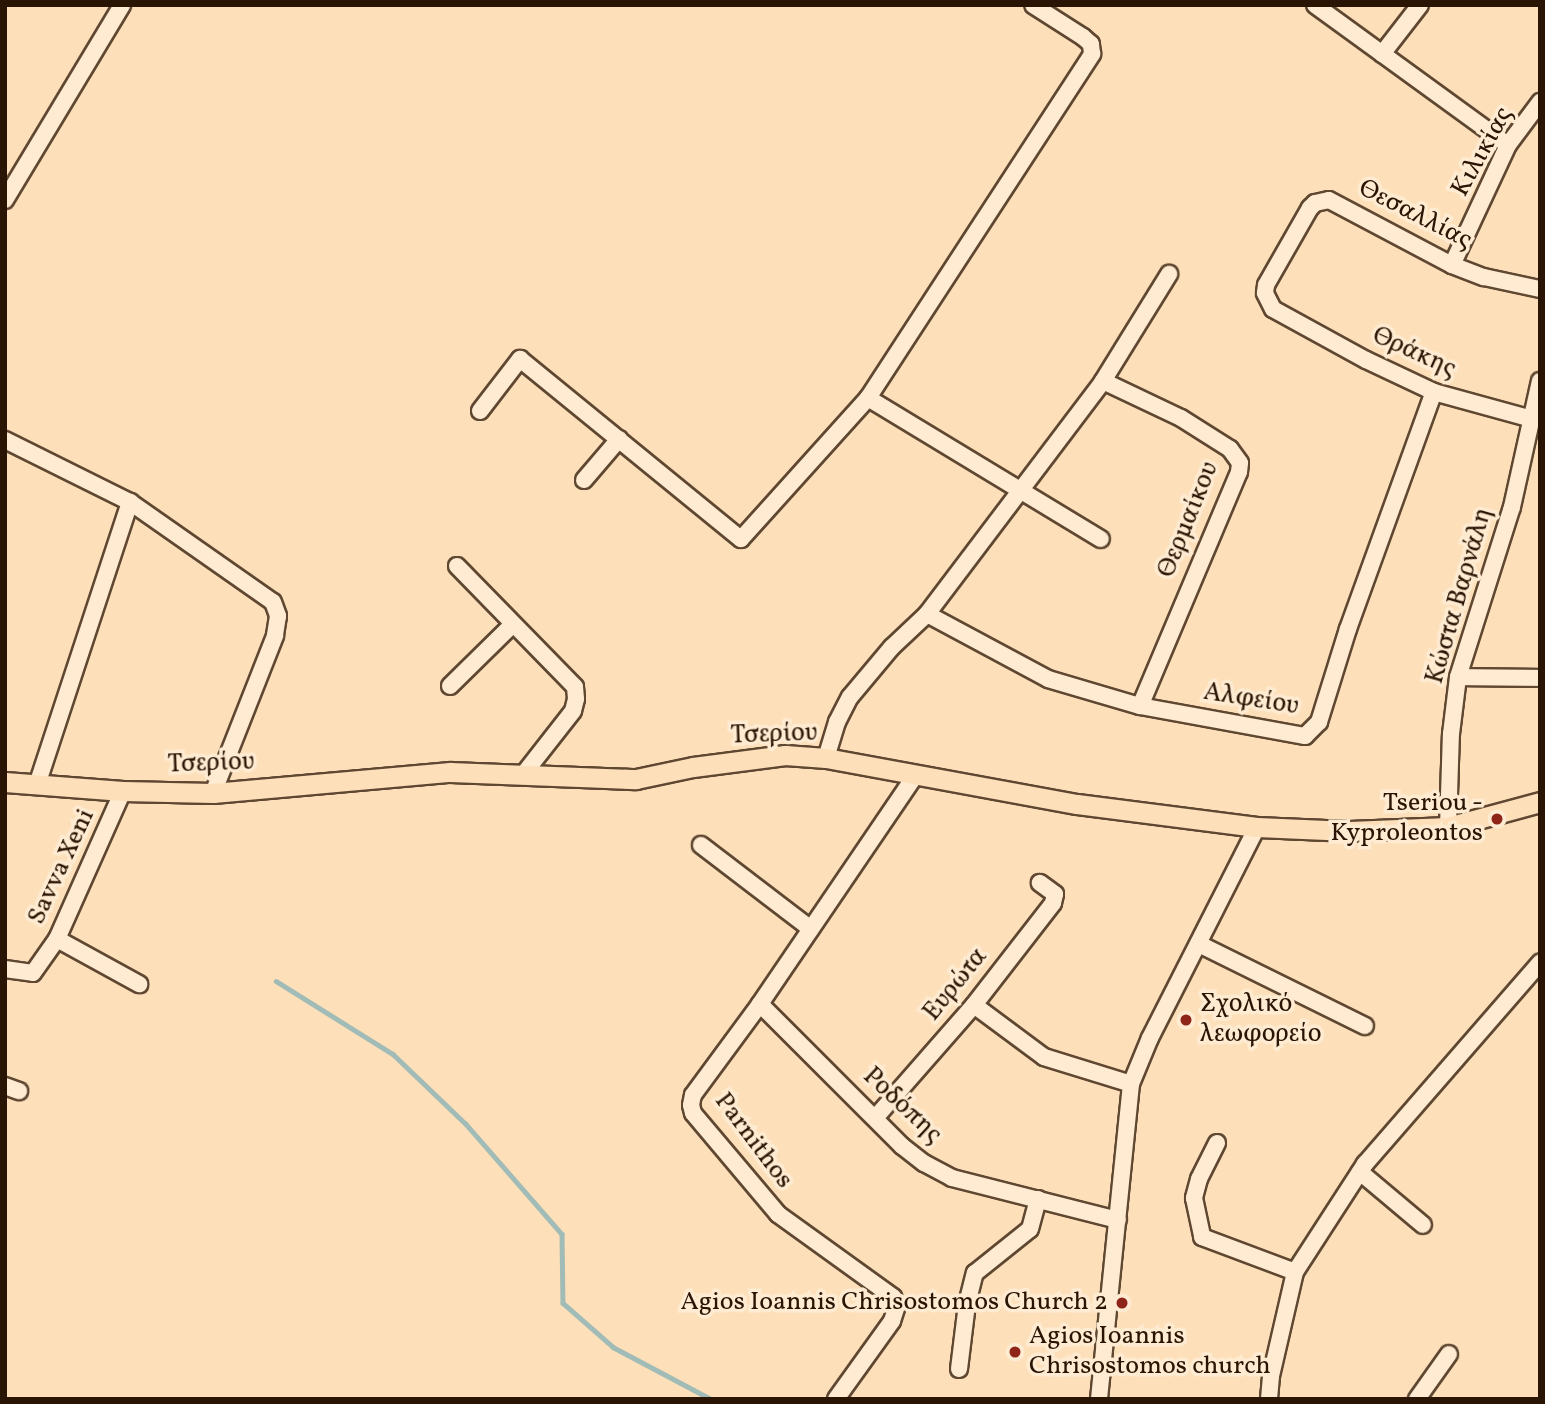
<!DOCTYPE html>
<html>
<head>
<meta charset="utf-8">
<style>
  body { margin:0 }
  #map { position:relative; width:1545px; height:1404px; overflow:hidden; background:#fde0ba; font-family:Vollkorn,serif }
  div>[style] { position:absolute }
  .stream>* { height:4.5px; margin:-2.25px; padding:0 2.25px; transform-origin:2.25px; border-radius:2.25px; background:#a1bbb6 }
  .roads { filter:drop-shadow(2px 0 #5f4731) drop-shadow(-2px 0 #5f4731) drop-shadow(0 2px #5f4731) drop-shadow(0 -2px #5f4731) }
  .minor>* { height:16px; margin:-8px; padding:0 8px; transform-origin:8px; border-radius:8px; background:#feebd2 }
  .major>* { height:19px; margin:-9.5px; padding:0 9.5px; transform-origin:9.5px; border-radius:9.5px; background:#fde0ba }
  .dots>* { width:19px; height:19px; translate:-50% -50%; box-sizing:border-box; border:4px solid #feebd2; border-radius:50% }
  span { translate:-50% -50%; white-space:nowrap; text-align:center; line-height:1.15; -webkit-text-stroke:7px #feebd2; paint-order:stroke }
  .street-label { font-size:26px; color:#2a1403 }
  .poi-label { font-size:26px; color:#2a1403 }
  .right { translate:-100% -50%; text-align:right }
  .left { translate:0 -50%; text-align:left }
  .frame { position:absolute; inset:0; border:7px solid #2a1403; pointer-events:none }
</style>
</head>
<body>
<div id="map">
  <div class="stream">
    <div style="left:276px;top:981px;width:138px;rotate:32deg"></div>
    <div style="left:393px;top:1054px;width:101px;rotate:43.8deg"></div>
    <div style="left:466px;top:1124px;width:146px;rotate:48.9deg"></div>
    <div style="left:562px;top:1234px;width:69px;rotate:89.2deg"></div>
    <div style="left:563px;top:1303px;width:67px;rotate:41.3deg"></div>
    <div style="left:613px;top:1347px;width:111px;rotate:28deg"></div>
  </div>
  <div class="roads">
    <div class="minor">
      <div style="left:1315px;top:5px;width:238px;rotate:36deg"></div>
      <div style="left:1382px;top:54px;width:62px;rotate:-52.2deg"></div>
      <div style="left:5px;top:200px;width:227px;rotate:-59deg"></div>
      <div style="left:1452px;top:265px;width:132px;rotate:-65deg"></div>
      <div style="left:1508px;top:145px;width:54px;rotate:-53.3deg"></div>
      <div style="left:1103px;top:381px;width:86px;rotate:25.4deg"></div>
      <div style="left:1181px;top:418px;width:58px;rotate:32.3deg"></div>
      <div style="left:1230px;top:449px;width:17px;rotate:54deg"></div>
      <div style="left:1240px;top:463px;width:9px;rotate:96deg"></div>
      <div style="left:1239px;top:472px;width:254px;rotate:112.9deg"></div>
      <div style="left:868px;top:398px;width:272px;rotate:31.2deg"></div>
      <div style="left:480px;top:411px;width:66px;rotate:-52.4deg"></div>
      <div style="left:520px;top:359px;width:285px;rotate:39.2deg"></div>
      <div style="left:741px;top:539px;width:190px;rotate:-48deg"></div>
      <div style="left:868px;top:398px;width:411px;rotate:-56.9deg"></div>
      <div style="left:1092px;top:54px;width:10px;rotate:-96deg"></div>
      <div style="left:1091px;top:44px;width:11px;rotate:-139deg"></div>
      <div style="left:1083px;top:37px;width:59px;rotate:-147.4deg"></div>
      <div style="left:1532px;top:419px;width:102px;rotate:-164.6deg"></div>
      <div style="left:1434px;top:392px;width:75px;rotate:-154.8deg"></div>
      <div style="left:1366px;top:360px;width:106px;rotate:-151.3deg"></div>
      <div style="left:1273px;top:309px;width:18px;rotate:-117deg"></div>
      <div style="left:1265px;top:293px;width:8px;rotate:-83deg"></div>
      <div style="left:1266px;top:285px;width:89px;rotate:-60.3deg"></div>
      <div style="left:1310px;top:208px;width:7px;rotate:-45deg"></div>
      <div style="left:1315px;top:203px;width:14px;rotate:-12deg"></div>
      <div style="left:1329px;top:200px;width:139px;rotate:27.9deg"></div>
      <div style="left:1452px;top:265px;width:34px;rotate:21deg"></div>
      <div style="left:1484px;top:277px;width:57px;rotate:12.1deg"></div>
      <div style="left:5px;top:440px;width:140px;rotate:26.4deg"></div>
      <div style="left:130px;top:502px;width:174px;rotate:35deg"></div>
      <div style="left:273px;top:602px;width:15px;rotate:70deg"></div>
      <div style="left:278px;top:616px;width:20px;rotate:99deg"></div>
      <div style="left:275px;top:636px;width:169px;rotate:111.5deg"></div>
      <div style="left:584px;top:480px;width:54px;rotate:-49.5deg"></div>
      <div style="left:457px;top:566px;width:169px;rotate:45.7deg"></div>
      <div style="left:575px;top:687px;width:12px;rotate:85deg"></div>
      <div style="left:576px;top:699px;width:12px;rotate:104deg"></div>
      <div style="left:573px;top:711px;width:83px;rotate:128.1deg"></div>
      <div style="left:927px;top:614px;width:137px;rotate:28.2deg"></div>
      <div style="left:1048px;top:679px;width:96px;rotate:16.4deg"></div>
      <div style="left:1140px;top:706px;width:168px;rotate:10.3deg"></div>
      <div style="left:1305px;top:736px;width:20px;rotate:-45deg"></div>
      <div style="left:1319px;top:722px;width:97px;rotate:-72.7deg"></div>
      <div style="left:1348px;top:629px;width:252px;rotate:-70.1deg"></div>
      <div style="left:1458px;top:677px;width:82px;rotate:0.7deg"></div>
      <div style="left:450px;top:686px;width:87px;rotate:-44.5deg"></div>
      <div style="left:826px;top:758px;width:38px;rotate:-73deg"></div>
      <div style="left:837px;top:722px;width:28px;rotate:-63deg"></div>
      <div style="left:850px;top:697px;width:65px;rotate:-50deg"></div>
      <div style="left:892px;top:647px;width:48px;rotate:-43.3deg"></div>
      <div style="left:927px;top:614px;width:292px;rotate:-52.9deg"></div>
      <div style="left:1103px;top:381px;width:126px;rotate:-58.3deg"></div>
      <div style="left:37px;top:785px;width:298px;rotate:-71.8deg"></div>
      <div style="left:1448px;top:827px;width:93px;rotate:-88.2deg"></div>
      <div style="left:1451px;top:734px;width:57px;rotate:-83deg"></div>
      <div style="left:1458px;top:677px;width:178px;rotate:-72.4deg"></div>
      <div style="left:1512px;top:507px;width:129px;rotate:-77.5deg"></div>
      <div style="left:701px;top:845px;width:138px;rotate:37.4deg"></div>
      <div style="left:57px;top:939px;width:94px;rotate:28.8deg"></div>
      <div style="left:1199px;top:944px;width:185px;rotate:26.3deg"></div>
      <div style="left:5px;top:969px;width:28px;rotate:8deg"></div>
      <div style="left:33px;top:973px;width:42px;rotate:-54.8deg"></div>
      <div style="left:57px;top:939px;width:162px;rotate:-66deg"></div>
      <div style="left:760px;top:1004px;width:201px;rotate:45deg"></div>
      <div style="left:902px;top:1146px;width:28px;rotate:38deg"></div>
      <div style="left:924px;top:1163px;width:32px;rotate:28deg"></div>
      <div style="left:952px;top:1178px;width:171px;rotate:14.2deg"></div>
      <div style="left:974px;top:1005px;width:87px;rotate:36.6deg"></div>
      <div style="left:1044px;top:1057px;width:91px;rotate:17.2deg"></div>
      <div style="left:5px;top:1086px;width:15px;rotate:20deg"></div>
      <div style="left:876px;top:1117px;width:149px;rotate:-48.8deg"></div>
      <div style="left:974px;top:1005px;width:129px;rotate:-52.2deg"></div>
      <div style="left:1053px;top:903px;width:9px;rotate:-77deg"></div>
      <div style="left:1055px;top:894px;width:19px;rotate:-144deg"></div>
      <div style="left:1217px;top:1143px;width:40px;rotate:116.6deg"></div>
      <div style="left:1199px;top:1179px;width:20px;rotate:105deg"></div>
      <div style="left:1194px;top:1198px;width:40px;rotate:78deg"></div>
      <div style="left:1202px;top:1237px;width:99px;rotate:20.6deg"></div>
      <div style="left:1360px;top:1172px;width:82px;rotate:40.1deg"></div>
      <div style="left:959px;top:1369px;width:65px;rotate:-83deg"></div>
      <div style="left:967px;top:1304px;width:32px;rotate:-76deg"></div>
      <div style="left:975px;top:1273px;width:70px;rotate:-38.7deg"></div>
      <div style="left:1030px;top:1229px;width:31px;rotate:-75deg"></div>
      <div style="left:836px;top:1399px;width:96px;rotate:-54.3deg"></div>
      <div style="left:892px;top:1321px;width:16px;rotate:-72deg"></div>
      <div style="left:897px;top:1306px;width:10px;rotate:-114deg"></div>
      <div style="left:893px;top:1297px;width:142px;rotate:-144.2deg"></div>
      <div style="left:778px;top:1214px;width:132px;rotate:-130.1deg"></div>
      <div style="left:693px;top:1113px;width:8px;rotate:-104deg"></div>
      <div style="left:691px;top:1105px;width:10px;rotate:-79deg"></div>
      <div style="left:693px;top:1095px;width:113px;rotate:-53.6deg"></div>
      <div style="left:760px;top:1004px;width:276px;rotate:-55.8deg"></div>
      <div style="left:1099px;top:1399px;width:317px;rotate:-84.2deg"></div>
      <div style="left:1131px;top:1084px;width:50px;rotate:-67.6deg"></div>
      <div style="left:1150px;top:1038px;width:237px;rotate:-63.1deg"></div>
      <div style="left:1269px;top:1399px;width:23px;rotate:-85deg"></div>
      <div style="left:1271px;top:1376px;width:107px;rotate:-77deg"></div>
      <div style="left:1295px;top:1272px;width:129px;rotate:-57.1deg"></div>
      <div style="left:1365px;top:1164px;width:267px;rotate:-49deg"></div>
      <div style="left:1417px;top:1399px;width:55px;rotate:-54.6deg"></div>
    </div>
    <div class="major">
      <div style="left:5px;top:782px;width:118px;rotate:4.4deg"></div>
      <div style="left:123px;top:791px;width:90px;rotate:1.3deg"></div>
      <div style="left:213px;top:793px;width:238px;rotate:-5.1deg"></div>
      <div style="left:450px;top:772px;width:186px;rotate:2.2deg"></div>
      <div style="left:636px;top:779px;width:58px;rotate:-11.9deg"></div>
      <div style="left:693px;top:767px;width:93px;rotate:-7.4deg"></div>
      <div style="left:785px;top:755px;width:41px;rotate:4.2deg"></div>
      <div style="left:826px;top:758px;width:255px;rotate:10.4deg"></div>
      <div style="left:1077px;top:804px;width:181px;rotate:7.3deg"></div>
      <div style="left:1257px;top:827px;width:92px;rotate:2.5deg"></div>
      <div style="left:1349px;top:831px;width:99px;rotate:-2.3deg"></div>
      <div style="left:1448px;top:827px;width:95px;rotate:-15.2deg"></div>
    </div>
  </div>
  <div class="dots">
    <div style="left:1497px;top:819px;background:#8f2418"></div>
    <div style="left:1186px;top:1020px;background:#8f2418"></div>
    <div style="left:1122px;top:1303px;background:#8f2418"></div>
    <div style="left:1015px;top:1352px;background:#8f2418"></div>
  </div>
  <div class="street-label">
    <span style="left:1483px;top:152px;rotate:-61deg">Κιλικίας</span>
    <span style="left:1415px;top:215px;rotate:27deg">Θεσαλλίας</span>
    <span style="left:1414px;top:353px;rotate:24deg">Θράκης</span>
    <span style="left:1189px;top:520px;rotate:-68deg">Θερμαίκου</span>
    <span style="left:1460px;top:596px;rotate:-74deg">Κώστα Βαρνάλη</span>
    <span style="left:1251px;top:700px;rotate:9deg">Αλφείου</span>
    <span style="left:774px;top:735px;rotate:-2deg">Τσερίου</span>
    <span style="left:211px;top:764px;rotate:-2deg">Τσερίου</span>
    <span style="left:62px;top:867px;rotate:-65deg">Savva Xeni</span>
    <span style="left:956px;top:985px;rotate:-51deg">Ευρώτα</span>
    <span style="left:902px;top:1106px;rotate:43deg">Ροδόπης</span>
    <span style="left:753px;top:1141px;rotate:53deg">Parnithos</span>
  </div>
  <div class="poi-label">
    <span class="right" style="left:1483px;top:819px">Tseriou -<br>Kyproleontos</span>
    <span class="left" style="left:1200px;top:1020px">Σχολικό<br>λεωφορείο</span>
    <span class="right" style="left:1108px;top:1303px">Agios Ioannis Chrisostomos Church 2</span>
    <span class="left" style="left:1029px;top:1352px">Agios Ioannis<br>Chrisostomos church</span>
  </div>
  <div class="frame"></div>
</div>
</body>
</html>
